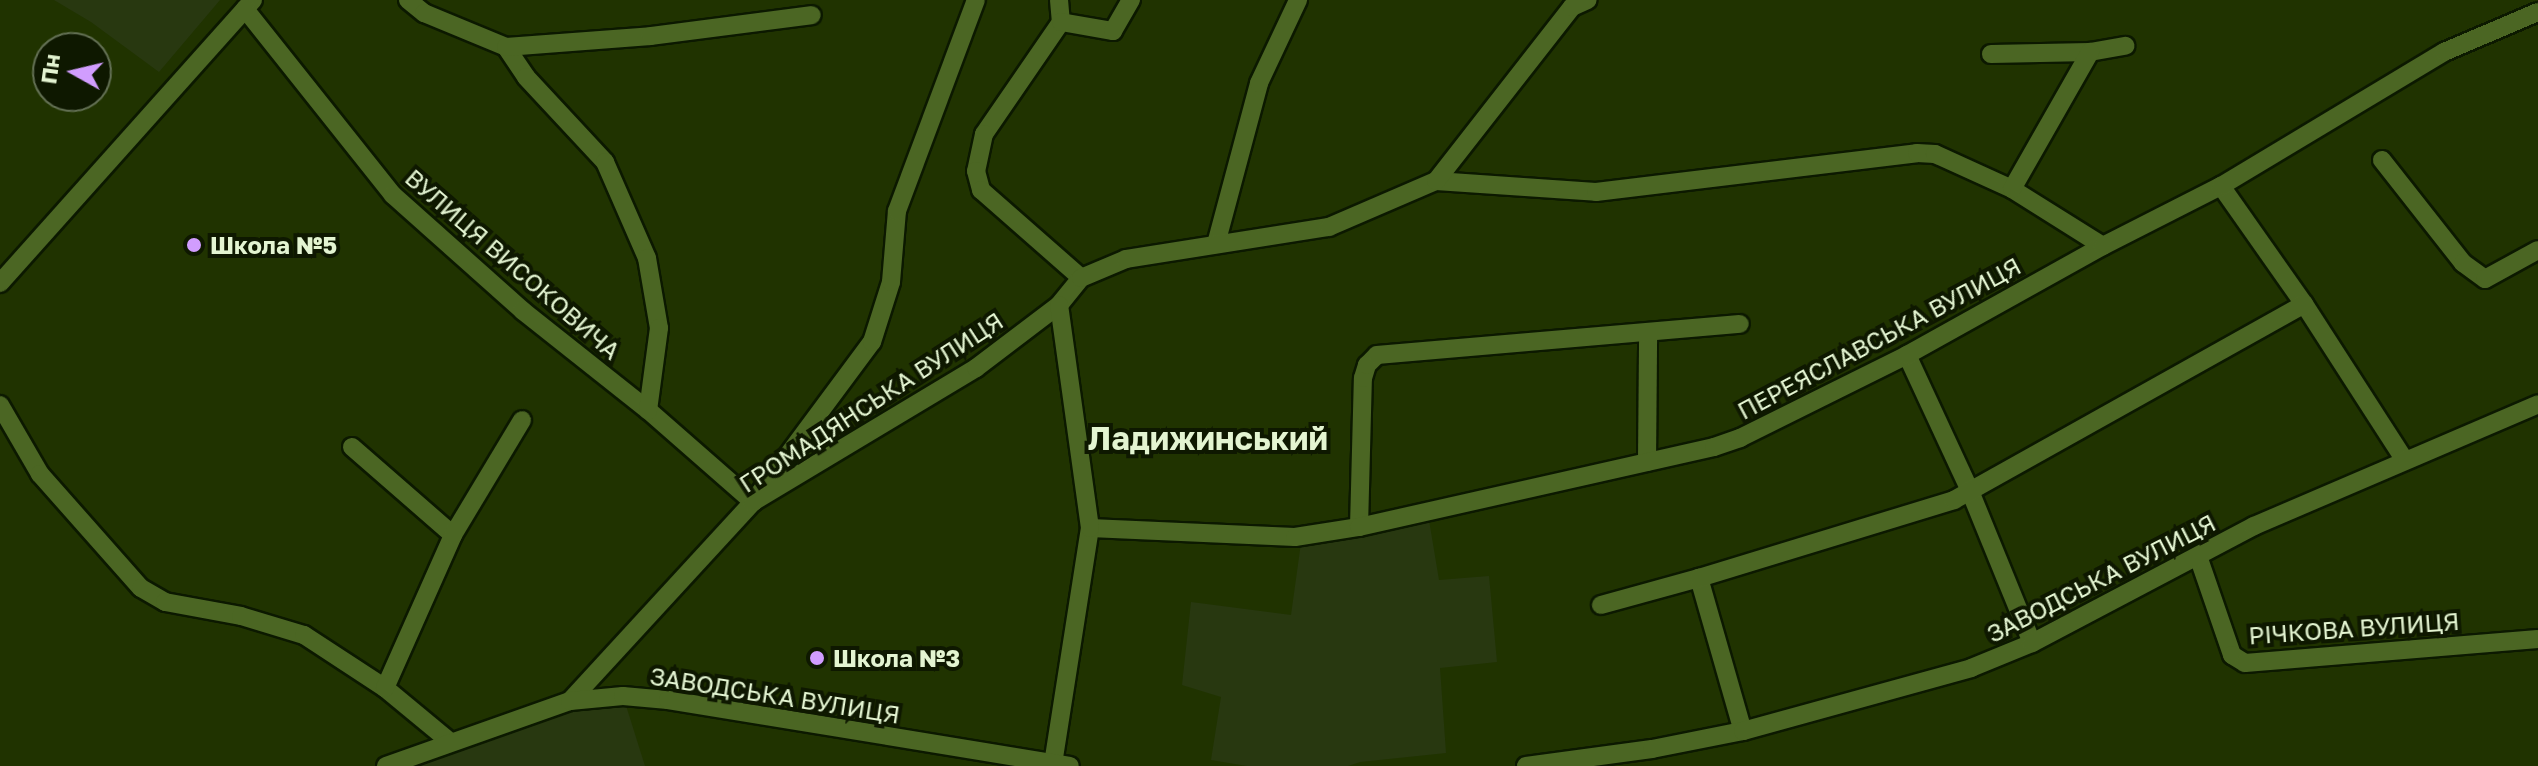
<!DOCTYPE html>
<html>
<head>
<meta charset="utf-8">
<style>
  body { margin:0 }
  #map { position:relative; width:2538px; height:766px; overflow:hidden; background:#203300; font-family:"Golos Text",sans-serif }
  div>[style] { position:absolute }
  .built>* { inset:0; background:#283810 }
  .roads { filter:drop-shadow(2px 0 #0c1900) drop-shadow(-2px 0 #0c1900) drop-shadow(0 2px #0c1900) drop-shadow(0 -2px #0c1900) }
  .minor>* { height:18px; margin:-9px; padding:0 9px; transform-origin:9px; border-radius:9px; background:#4b6623 }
  .dots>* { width:22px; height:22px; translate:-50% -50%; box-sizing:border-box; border:4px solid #0e1800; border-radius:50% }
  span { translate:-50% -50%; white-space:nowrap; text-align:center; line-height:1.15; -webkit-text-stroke:8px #0e1800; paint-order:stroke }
  .poi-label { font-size:24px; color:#e3f4d1; font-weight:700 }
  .left { translate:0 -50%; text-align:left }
  .street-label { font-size:24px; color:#e3f4d1 }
  .district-label { font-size:32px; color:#e3f4d1; font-weight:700 }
  .north { position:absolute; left:32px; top:32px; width:80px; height:80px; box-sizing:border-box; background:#0e1800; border:2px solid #637054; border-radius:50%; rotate:278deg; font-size:22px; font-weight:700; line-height:32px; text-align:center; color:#e3f4d1 }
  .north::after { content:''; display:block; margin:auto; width:28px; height:36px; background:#d19dfe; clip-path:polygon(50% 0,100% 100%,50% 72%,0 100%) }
</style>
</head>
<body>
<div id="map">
  <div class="built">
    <div style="clip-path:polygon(54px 0,220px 0,159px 72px,91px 22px)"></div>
    <div style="clip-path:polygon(1429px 520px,1439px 580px,1489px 576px,1497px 662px,1440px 668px,1446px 753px,1360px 762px,1348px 766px,1247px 766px,1211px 760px,1221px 697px,1182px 685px,1191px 602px,1291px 615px,1301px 543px)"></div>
    <div style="clip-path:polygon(623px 696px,645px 766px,386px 766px,449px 741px)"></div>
  </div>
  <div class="roads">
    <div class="minor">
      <div style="left:253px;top:0;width:12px;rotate:132deg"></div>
      <div style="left:245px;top:9px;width:238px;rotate:51.5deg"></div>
      <div style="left:393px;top:195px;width:174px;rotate:41.7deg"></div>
      <div style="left:523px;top:311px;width:159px;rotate:38.4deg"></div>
      <div style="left:648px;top:410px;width:140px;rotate:41.2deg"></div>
      <div style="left:753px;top:502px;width:199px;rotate:-53.4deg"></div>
      <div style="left:872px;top:342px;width:63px;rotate:-72.4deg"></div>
      <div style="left:891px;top:282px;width:71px;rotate:-85.2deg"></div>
      <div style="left:897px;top:211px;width:225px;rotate:-69.5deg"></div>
      <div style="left:408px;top:0;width:21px;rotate:39deg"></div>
      <div style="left:424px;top:13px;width:89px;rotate:22.5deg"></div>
      <div style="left:506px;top:47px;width:36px;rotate:56deg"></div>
      <div style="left:526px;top:77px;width:116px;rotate:47.1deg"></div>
      <div style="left:605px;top:162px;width:105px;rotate:66.4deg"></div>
      <div style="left:647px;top:258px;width:71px;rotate:80.3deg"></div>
      <div style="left:659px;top:328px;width:83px;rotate:97.6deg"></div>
      <div style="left:1059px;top:0;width:22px;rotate:85deg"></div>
      <div style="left:1061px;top:22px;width:136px;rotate:124.5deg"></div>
      <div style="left:984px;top:134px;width:38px;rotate:102deg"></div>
      <div style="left:976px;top:171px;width:20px;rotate:75deg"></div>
      <div style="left:981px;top:190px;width:133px;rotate:41.3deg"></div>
      <div style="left:1061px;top:22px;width:53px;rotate:9.8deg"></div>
      <div style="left:1113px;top:31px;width:36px;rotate:-60deg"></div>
      <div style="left:506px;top:47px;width:145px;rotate:-4.3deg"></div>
      <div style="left:651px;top:36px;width:162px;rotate:-7.4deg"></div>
      <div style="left:1991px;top:54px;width:99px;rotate:-1.2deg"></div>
      <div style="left:2090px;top:52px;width:36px;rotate:-10deg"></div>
      <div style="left:2382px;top:160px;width:131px;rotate:51.8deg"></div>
      <div style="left:2463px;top:263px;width:27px;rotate:36deg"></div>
      <div style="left:2485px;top:279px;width:60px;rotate:-28.7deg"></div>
      <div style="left:1436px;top:181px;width:160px;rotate:3.9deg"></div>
      <div style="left:1596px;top:192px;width:323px;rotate:-6.9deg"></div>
      <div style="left:1917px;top:153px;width:18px;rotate:3deg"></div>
      <div style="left:1935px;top:154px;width:85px;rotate:24.4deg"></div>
      <div style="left:2012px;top:189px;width:107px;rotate:32.1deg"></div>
      <div style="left:2221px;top:186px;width:144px;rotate:54.9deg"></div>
      <div style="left:2304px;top:304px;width:184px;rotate:57.2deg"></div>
      <div style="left:2012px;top:189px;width:158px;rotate:-60.3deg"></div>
      <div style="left:1216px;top:244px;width:167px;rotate:-75deg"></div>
      <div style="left:1259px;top:83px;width:92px;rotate:-64.8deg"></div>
      <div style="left:0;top:283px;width:368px;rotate:-48.2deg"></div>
      <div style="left:1907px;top:355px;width:150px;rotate:65.1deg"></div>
      <div style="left:1970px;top:491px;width:164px;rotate:67.8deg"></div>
      <div style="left:0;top:405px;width:80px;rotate:59.9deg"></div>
      <div style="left:40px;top:474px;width:152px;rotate:48.5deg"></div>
      <div style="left:141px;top:588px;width:28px;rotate:30deg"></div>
      <div style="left:165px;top:602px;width:77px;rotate:10.4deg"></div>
      <div style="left:241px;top:616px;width:66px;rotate:16.8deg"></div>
      <div style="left:304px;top:635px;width:97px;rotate:33.2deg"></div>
      <div style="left:385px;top:688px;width:83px;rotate:39.6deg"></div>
      <div style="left:352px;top:447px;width:134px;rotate:41.1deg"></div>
      <div style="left:1647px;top:462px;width:127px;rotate:-89.5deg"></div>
      <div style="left:1359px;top:527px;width:149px;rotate:-88.5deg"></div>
      <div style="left:1363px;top:378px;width:14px;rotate:-73deg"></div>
      <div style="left:1367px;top:365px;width:14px;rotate:-45deg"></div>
      <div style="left:1377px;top:355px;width:364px;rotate:-4.9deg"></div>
      <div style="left:1090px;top:528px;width:205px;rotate:2.5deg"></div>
      <div style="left:1295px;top:537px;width:65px;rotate:-8.9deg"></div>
      <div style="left:1359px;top:527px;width:364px;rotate:-12.7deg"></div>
      <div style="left:1714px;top:447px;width:28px;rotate:-19deg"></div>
      <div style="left:1740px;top:438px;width:186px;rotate:-26.4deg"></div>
      <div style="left:1907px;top:355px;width:224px;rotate:-29.1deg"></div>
      <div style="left:2103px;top:246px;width:132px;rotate:-27deg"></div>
      <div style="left:2221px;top:186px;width:260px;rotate:-31deg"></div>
      <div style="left:2444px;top:52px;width:102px;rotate:-23.1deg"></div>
      <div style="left:2198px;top:556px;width:105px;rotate:71deg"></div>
      <div style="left:2232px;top:655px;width:15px;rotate:32deg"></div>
      <div style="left:2245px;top:663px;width:294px;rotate:-4.7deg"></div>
      <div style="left:1699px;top:578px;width:159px;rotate:74deg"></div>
      <div style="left:1601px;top:605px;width:102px;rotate:-15.4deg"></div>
      <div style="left:1699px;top:578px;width:267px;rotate:-17deg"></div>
      <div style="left:1954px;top:500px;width:401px;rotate:-29.2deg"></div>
      <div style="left:385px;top:688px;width:167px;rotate:-66deg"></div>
      <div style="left:453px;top:535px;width:134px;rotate:-59deg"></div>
      <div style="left:570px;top:701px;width:270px;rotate:-47.4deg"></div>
      <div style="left:753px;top:502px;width:260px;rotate:-31deg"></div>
      <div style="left:976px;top:368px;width:104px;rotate:-37.2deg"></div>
      <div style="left:1059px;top:305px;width:35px;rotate:-51deg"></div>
      <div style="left:1081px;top:278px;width:49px;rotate:-22.9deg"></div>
      <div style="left:1126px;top:259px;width:206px;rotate:-9deg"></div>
      <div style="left:1329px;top:227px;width:116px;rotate:-23.3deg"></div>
      <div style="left:1436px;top:181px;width:221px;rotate:-52deg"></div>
      <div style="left:1572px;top:7px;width:17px;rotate:-24deg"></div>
      <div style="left:1053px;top:764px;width:239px;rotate:-81.1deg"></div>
      <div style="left:1090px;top:528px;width:225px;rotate:-97.9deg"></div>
      <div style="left:386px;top:766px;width:195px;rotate:-19.5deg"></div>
      <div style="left:570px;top:701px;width:53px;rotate:-5.4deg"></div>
      <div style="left:623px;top:696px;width:45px;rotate:5.1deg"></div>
      <div style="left:668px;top:700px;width:407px;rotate:9.3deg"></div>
      <div style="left:1526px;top:766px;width:127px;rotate:-7.7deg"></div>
      <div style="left:1652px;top:749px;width:93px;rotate:-11.2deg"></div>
      <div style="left:1743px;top:731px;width:237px;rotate:-15.4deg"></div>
      <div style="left:1971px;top:668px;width:66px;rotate:-22.3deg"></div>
      <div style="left:2032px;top:643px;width:251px;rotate:-27.8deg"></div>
      <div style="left:2254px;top:526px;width:309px;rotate:-23.2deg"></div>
    </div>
  </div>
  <div class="dots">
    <div style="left:194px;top:245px;background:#d19dfe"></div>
    <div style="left:817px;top:658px;background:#d19dfe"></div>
  </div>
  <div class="poi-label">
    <span class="left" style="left:210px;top:245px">Школа №5</span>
    <span class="left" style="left:833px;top:658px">Школа №3</span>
  </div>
  <div class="street-label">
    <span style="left:513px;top:264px;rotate:41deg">ВУЛИЦЯ ВИСОКОВИЧА</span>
    <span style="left:1879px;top:338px;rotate:-28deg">ПЕРЕЯСЛАВСЬКА ВУЛИЦЯ</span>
    <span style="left:871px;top:402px;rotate:-33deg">ГРОМАДЯНСЬКА ВУЛИЦЯ</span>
    <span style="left:2101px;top:578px;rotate:-27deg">ЗАВОДСЬКА ВУЛИЦЯ</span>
    <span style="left:2354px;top:628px;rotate:-4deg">РІЧКОВА ВУЛИЦЯ</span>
    <span style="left:775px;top:695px;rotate:9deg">ЗАВОДСЬКА ВУЛИЦЯ</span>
  </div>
  <div class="district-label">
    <span style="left:1208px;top:438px">Ладижинський</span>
  </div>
  <div class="north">Пн</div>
</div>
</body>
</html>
